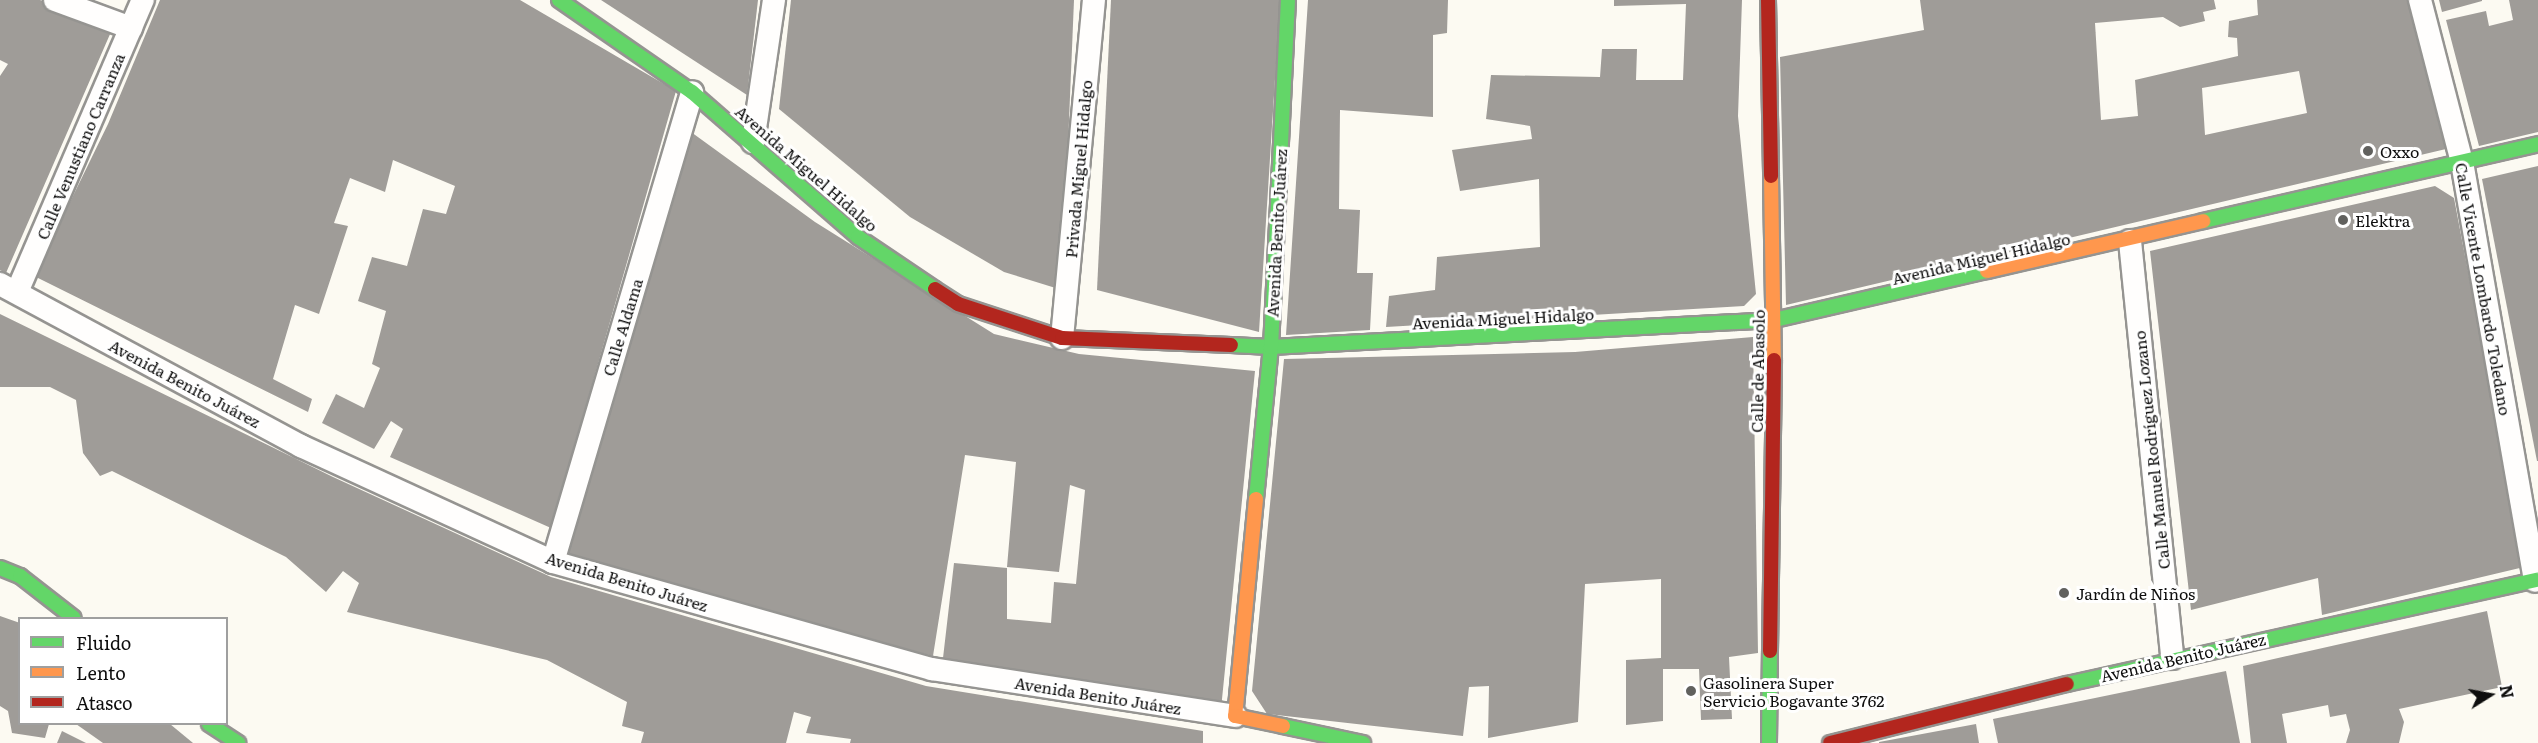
<!DOCTYPE html>
<html>
<head>
<meta charset="utf-8">
<style>
  body { margin:0 }
  #map { position:relative; width:2538px; height:743px; overflow:hidden; background:#fcfaf2; font-family:Literata,serif }
  div>[style] { position:absolute }
  .building>* { inset:0; background:#9f9c98 }
  .roads { filter:drop-shadow(2px 0 #959491) drop-shadow(-2px 0 #959491) drop-shadow(0 2px #959491) drop-shadow(0 -2px #959491) }
  .street>* { height:22px; margin:-11px; padding:0 11px; transform-origin:11px; border-radius:11px; background:#fffefd }
  .fast>* { height:14px; margin:-7px; padding:0 7px; transform-origin:7px; border-radius:7px; background:#63d668 }
  .slow>* { height:14px; margin:-7px; padding:0 7px; transform-origin:7px; border-radius:7px; background:#ff974d }
  .jam>* { height:14px; margin:-7px; padding:0 7px; transform-origin:7px; border-radius:7px; background:#b3261e }
  .dots>* { width:16px; height:16px; translate:-50% -50%; box-sizing:border-box; border:3px solid #fff; border-radius:50% }
  span { translate:-50% -50%; white-space:nowrap; text-align:center; line-height:1.15; -webkit-text-stroke:6px #fff; paint-order:stroke }
  .street-label { font-size:16px; color:#0e0e0e }
  .poi-label { font-size:16px; color:#0e0e0e }
  .left { translate:0 -50%; text-align:left }
  .legend { position:absolute; left:18px; top:617px; width:210px; height:108px; box-sizing:border-box; background:#fff; border:2px solid #9f9f9f; margin:0; padding:8px 10px; list-style:none; font-size:18px; color:#0e0e0e }
  .legend li { display:flex; align-items:center; gap:12px; height:30px }
  .legend b { width:30px; border:2px solid #9f9f9f }
  .north { position:absolute; left:2460px; top:665px; width:60px; height:60px; -webkit-text-stroke:4px #fff; paint-order:stroke; rotate:79deg; font-size:16px; font-weight:700; line-height:24px; text-align:center; color:#0e0e0e }
  .north::after { content:''; display:block; margin:auto; width:21px; height:27px; background:#0e0e0e; clip-path:polygon(50% 0,100% 100%,50% 72%,0 100%) }
</style>
</head>
<body>
<div id="map">
  <div class="building">
    <div style="clip-path:polygon(0 0,40px 0,114px 25px,6px 273px,0 270px,0 76px,8px 64px,0 60px)"></div>
    <div style="clip-path:polygon(160px 0,520px 0,676px 91px,551px 528px,390px 457px,403px 429px,391px 421px,374px 449px,322px 423px,336px 394px,364px 408px,380px 368px,372px 364px,386px 311px,358px 301px,372px 257px,407px 266px,423px 209px,446px 214px,455px 186px,393px 160px,385px 192px,350px 178px,334px 223px,348px 226px,319px 314px,295px 305px,273px 379px,312px 399px,308px 412px,34px 276px,108px 124px)"></div>
    <div style="clip-path:polygon(601px 0,758px 0,747px 95px)"></div>
    <div style="clip-path:polygon(791px 0,1074px 0,1062px 290px,1004px 272px,910px 217px,779px 109px)"></div>
    <div style="clip-path:polygon(1111px 0,1280px 0,1259px 332px,1097px 290px)"></div>
    <div style="clip-path:polygon(1308px 0,1448px 0,1447px 33px,1433px 35px,1433px 117px,1340px 110px,1339px 209px,1360px 210px,1357px 273px,1373px 273px,1370px 330px,1286px 335px)"></div>
    <div style="clip-path:polygon(1614px 0,1742px 0,1738px 116px,1756px 294px,1744px 306px,1386px 327px,1389px 296px,1435px 290px,1437px 257px,1540px 247px,1539px 179px,1460px 191px,1452px 150px,1532px 139px,1530px 126px,1486px 119px,1491px 75px,1600px 77px,1602px 49px,1637px 49px,1636px 80px,1683px 80px,1686px 4px,1614px 6px)"></div>
    <div style="clip-path:polygon(evenodd,1920px 0,2214px 0,2216px 9px,2203px 12px,2205px 21px,2180px 27px,2163px 17px,2095px 23px,2101px 120px,2138px 116px,2135px 80px,2238px 56px,2237px 38px,2228px 37px,2229px 21px,2258px 15px,2257px 0,2408px 0,2446px 149px,1786px 305px,1780px 57px,1924px 30px,1920px 0,2299px 71px,2307px 113px,2205px 135px,2202px 88px,2299px 71px)"></div>
    <div style="clip-path:polygon(2439px 0,2482px 0,2482px 1px,2442px 12px)"></div>
    <div style="clip-path:polygon(2509px 0,2538px 0,2538px 132px,2479px 146px,2446px 20px,2486px 11px,2489px 26px,2513px 20px)"></div>
    <div style="clip-path:polygon(691px 132px,815px 222px,994px 334px,1079px 354px,1255px 371px,1221px 709px,943px 658px,954px 563px,1007px 568px,1007px 619px,1051px 623px,1054px 582px,1076px 584px,1085px 490px,1070px 485px,1059px 572px,1007px 567px,1016px 462px,965px 455px,933px 656px,562px 559px)"></div>
    <div style="clip-path:polygon(2538px 166px,2538px 461px,2537px 461px,2482px 179px)"></div>
    <div style="clip-path:polygon(2435px 186px,2454px 198px,2524px 567px,2322px 615px,2318px 578px,2191px 610px,2150px 251px)"></div>
    <div style="clip-path:polygon(0 314px,333px 477px,551px 577px,926px 686px,1203px 731px,1203px 743px,850px 743px,851px 739px,806px 733px,811px 717px,794px 712px,786px 743px,641px 743px,644px 732px,622px 726px,627px 702px,547px 660px,347px 612px,359px 583px,343px 571px,326px 592px,286px 557px,112px 471px,100px 476px,83px 453px,76px 400px,50px 387px,0 387px)"></div>
    <div style="clip-path:polygon(1753px 337px,1758px 653px,1729px 657px,1732px 719px,1701px 720px,1699px 669px,1663px 669px,1663px 721px,1626px 725px,1626px 660px,1661px 658px,1661px 579px,1585px 584px,1578px 722px,1488px 738px,1489px 686px,1469px 687px,1463px 736px,1267px 714px,1252px 691px,1284px 359px,1575px 352px)"></div>
    <div style="clip-path:polygon(2487px 611px,2502px 687px,2399px 709px,2404px 722px,2399px 743px,2346px 743px,2350px 730px,2346px 714px,2330px 717px,2328px 705px,2282px 714px,2287px 743px,2251px 743px,2243px 666px)"></div>
    <div style="clip-path:polygon(0 616px,20px 623px,20px 724px,49px 724px,45px 738px,12px 733px,8px 711px,0 706px)"></div>
    <div style="clip-path:polygon(2226px 671px,2240px 743px,1998px 743px,1993px 719px)"></div>
    <div style="clip-path:polygon(76px 724px,170px 724px,193px 743px,103px 743px)"></div>
    <div style="clip-path:polygon(1976px 724px,1979px 743px,1879px 743px,1879px 742px)"></div>
    <div style="clip-path:polygon(62px 731px,86px 743px,57px 743px)"></div>
  </div>
  <div class="roads">
    <div class="street">
      <div style="left:55px;top:0;width:81px;rotate:20.2deg"></div>
      <div style="left:2420px;top:0;width:167px;rotate:75.5deg"></div>
      <div style="left:2462px;top:162px;width:425px;rotate:80.1deg"></div>
      <div style="left:753px;top:142px;width:144px;rotate:-81.6deg"></div>
      <div style="left:2130px;top:241px;width:419px;rotate:84.2deg"></div>
      <div style="left:0;top:284px;width:342px;rotate:28.3deg"></div>
      <div style="left:301px;top:446px;width:277px;rotate:24.7deg"></div>
      <div style="left:553px;top:562px;width:394px;rotate:15.8deg"></div>
      <div style="left:932px;top:669px;width:307px;rotate:8.8deg"></div>
      <div style="left:17px;top:292px;width:318px;rotate:-66.7deg"></div>
      <div style="left:1062px;top:338px;width:340px;rotate:-84.6deg"></div>
      <div style="left:553px;top:562px;width:490px;rotate:-73.5deg"></div>
    </div>
    <div class="fast">
      <div style="left:559px;top:0;width:162px;rotate:34.7deg"></div>
      <div style="left:692px;top:92px;width:220px;rotate:41.1deg"></div>
      <div style="left:858px;top:237px;width:93px;rotate:34deg"></div>
      <div style="left:2203px;top:221px;width:344px;rotate:-12.9deg"></div>
      <div style="left:1231px;top:345px;width:40px;rotate:2.9deg"></div>
      <div style="left:1271px;top:347px;width:504px;rotate:-3.07deg"></div>
      <div style="left:1774px;top:320px;width:219px;rotate:-13deg"></div>
      <div style="left:1256px;top:499px;width:153px;rotate:-84.4deg"></div>
      <div style="left:1271px;top:347px;width:347px;rotate:-87.2deg"></div>
      <div style="left:0;top:568px;width:22px;rotate:22deg"></div>
      <div style="left:20px;top:576px;width:68px;rotate:37.9deg"></div>
      <div style="left:2067px;top:684px;width:482px;rotate:-12.5deg"></div>
      <div style="left:209px;top:724px;width:35px;rotate:33deg"></div>
      <div style="left:1283px;top:726px;width:82px;rotate:12deg"></div>
      <div style="left:1769px;top:743px;width:92px;rotate:-89.4deg"></div>
    </div>
    <div class="slow">
      <div style="left:1771px;top:176px;width:184px;rotate:89.1deg"></div>
      <div style="left:1987px;top:271px;width:222px;rotate:-13deg"></div>
      <div style="left:1256px;top:499px;width:218px;rotate:95.5deg"></div>
      <div style="left:1235px;top:716px;width:49px;rotate:11.8deg"></div>
    </div>
    <div class="jam">
      <div style="left:1768px;top:0;width:176px;rotate:89deg"></div>
      <div style="left:935px;top:289px;width:27px;rotate:33deg"></div>
      <div style="left:958px;top:304px;width:109px;rotate:18.1deg"></div>
      <div style="left:1062px;top:338px;width:169px;rotate:2.4deg"></div>
      <div style="left:1770px;top:651px;width:291px;rotate:-89.2deg"></div>
      <div style="left:1830px;top:743px;width:244px;rotate:-14deg"></div>
    </div>
  </div>
  <div class="dots">
    <div style="left:2368px;top:151px;background:#61615e"></div>
    <div style="left:2343px;top:220px;background:#61615e"></div>
    <div style="left:2064px;top:593px;background:#61615e"></div>
    <div style="left:1691px;top:691px;background:#61615e"></div>
  </div>
  <div class="street-label">
    <span style="left:80px;top:146px;rotate:-67deg">Calle Venustiano Carranza</span>
    <span style="left:807px;top:168px;rotate:41deg">Avenida Miguel Hidalgo</span>
    <span style="left:1078px;top:169px;rotate:-85deg">Privada Miguel Hidalgo</span>
    <span style="left:1276px;top:233px;rotate:-87deg">Avenida Benito Juárez</span>
    <span style="left:1981px;top:258px;rotate:-13deg">Avenida Miguel Hidalgo</span>
    <span style="left:2484px;top:289px;rotate:80deg">Calle Vicente Lombardo Toledano</span>
    <span style="left:1503px;top:318px;rotate:-3deg">Avenida Miguel Hidalgo</span>
    <span style="left:622px;top:327px;rotate:-73deg">Calle Aldama</span>
    <span style="left:1757px;top:371px;rotate:-89deg">Calle de Abasolo</span>
    <span style="left:185px;top:383px;rotate:28deg">Avenida Benito Juárez</span>
    <span style="left:2151px;top:450px;rotate:-96deg">Calle Manuel Rodríguez Lozano</span>
    <span style="left:627px;top:581px;rotate:17deg">Avenida Benito Juárez</span>
    <span style="left:2183px;top:657px;rotate:-13deg">Avenida Benito Juárez</span>
    <span style="left:1098px;top:695px;rotate:9deg">Avenida Benito Juárez</span>
  </div>
  <div class="poi-label">
    <span class="left" style="left:2380px;top:151px">Oxxo</span>
    <span class="left" style="left:2355px;top:220px">Elektra</span>
    <span class="left" style="left:2076px;top:593px">Jardín de Niños</span>
    <span class="left" style="left:1703px;top:691px">Gasolinera Super<br>Servicio Bogavante 3762</span>
  </div>
  <ul class="legend">
  <li><b style="height:8px;background:#63d668"></b>Fluido</li>
  <li><b style="height:8px;background:#ff974d"></b>Lento</li>
  <li><b style="height:8px;background:#b3261e"></b>Atasco</li>
  </ul>
  <div class="north">N</div>
</div>
</body>
</html>
